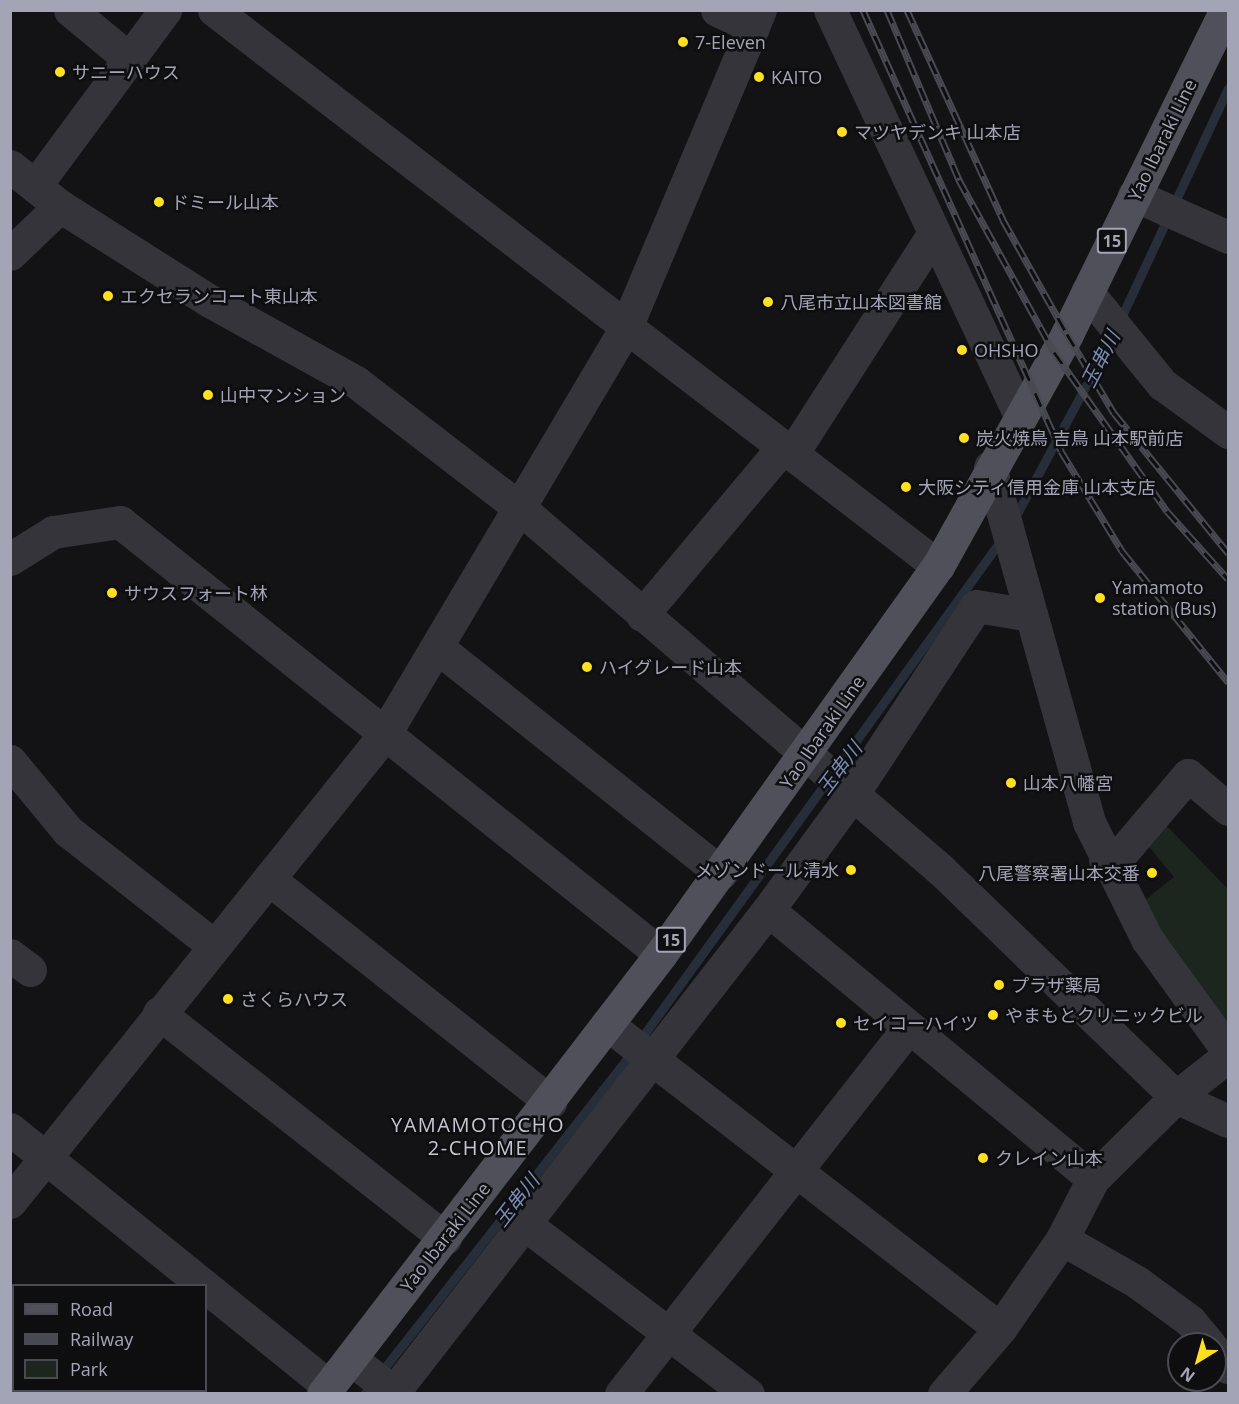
<!DOCTYPE html>
<html>
<head>
<meta charset="utf-8">
<style>
  body { margin:0 }
  #map { position:relative; width:1239px; height:1404px; overflow:hidden; background:#131315; font-family:"Open Sans","Noto Sans JP",sans-serif }
  div>[style] { position:absolute }
  .green>* { inset:0; background:#1d251f }
  .stream>* { height:9px; margin:-4.5px; padding:0 4.5px; transform-origin:4.5px; border-radius:4.5px; background:#282e39 }
  .minor>* { height:33px; margin:-16.5px; padding:0 16.5px; transform-origin:16.5px; border-radius:16.5px; background:#34343a }
  .primary>* { height:33px; margin:-16.5px; padding:0 16.5px; transform-origin:16.5px; border-radius:16.5px; background:#4f5059 }
  .rail>* { height:7px; margin-top:-3.5px; transform-origin:0; background:repeating-linear-gradient(90deg,#0e0e10 0 14px,#484951 0 28px); box-sizing:border-box; border-block:2px solid #484951 }
  .dots>* { width:16px; height:16px; translate:-50% -50%; box-sizing:border-box; border:3px solid #0e0e10; border-radius:50% }
  span { translate:-50% -50%; white-space:nowrap; text-align:center; line-height:1.15; -webkit-text-stroke:5px #0e0e10; paint-order:stroke }
  .shield-label span { padding:2px 4px; background:#0e0e10; border:2px solid; border-radius:4px; -webkit-text-stroke-width:0 }
  .shield-label { font-size:16px; color:#a3a5b6; font-weight:700 }
  .poi-label { font-size:18px; color:#a3a5b6 }
  .left { translate:0 -50%; text-align:left }
  .right { translate:-100% -50%; text-align:right }
  .street-label { font-size:18px; color:#a3a5b6 }
  .water-label { font-size:20px; color:#788cb4; font-style:italic }
  .neighbourhood-label { font-size:20px; color:#c5c6d2; letter-spacing:1.5px }
  .frame { position:absolute; inset:0; border:12px solid #a3a5b6; pointer-events:none }
  .legend { position:absolute; left:12px; top:1284px; width:195px; height:108px; box-sizing:border-box; background:#0e0e10; border:2px solid #4a4a52; margin:0; padding:8px 10px; list-style:none; font-size:18px; color:#a3a5b6 }
  .legend li { display:flex; align-items:center; gap:12px; height:30px }
  .legend b { width:30px; border:2px solid #4a4a52 }
  .north { position:absolute; left:1167px; top:1332px; width:60px; height:60px; box-sizing:border-box; background:#0e0e10; border:2px solid #4a4a52; border-radius:50%; rotate:217deg; font-size:16px; font-weight:700; line-height:24px; text-align:center; color:#a3a5b6 }
  .north::after { content:''; display:block; margin:auto; width:21px; height:27px; background:#fee021; clip-path:polygon(50% 0,100% 100%,50% 72%,0 100%) }
</style>
</head>
<body>
<div id="map">
  <div class="green">
    <div style="clip-path:polygon(1160px 819px,1228px 889px,1228px 1032px,1139px 905px,1174px 877px,1145px 842px)"></div>
  </div>
  <div class="stream">
    <div style="left:1119px;top:322px;width:258px;rotate:-65deg"></div>
    <div style="left:1013px;top:521px;width:211px;rotate:-61.7deg"></div>
    <div style="left:364px;top:1394px;width:427px;rotate:-51.9deg"></div>
    <div style="left:627px;top:1058px;width:639px;rotate:-54.17deg"></div>
  </div>
  <div class="minor">
    <div style="left:70px;top:10px;width:75px;rotate:39.6deg"></div>
    <div style="left:214px;top:10px;width:913px;rotate:37.52deg"></div>
    <div style="left:717px;top:10px;width:40px;rotate:25deg"></div>
    <div style="left:830px;top:10px;width:447px;rotate:64.9deg"></div>
    <div style="left:10px;top:166px;width:64px;rotate:38.7deg"></div>
    <div style="left:60px;top:206px;width:175px;rotate:32.4deg"></div>
    <div style="left:208px;top:300px;width:169px;rotate:29deg"></div>
    <div style="left:356px;top:382px;width:208px;rotate:37.6deg"></div>
    <div style="left:521px;top:509px;width:554px;rotate:40.68deg"></div>
    <div style="left:941px;top:870px;width:327px;rotate:44deg"></div>
    <div style="left:1176px;top:1097px;width:57px;rotate:24.8deg"></div>
    <div style="left:35px;top:186px;width:219px;rotate:-53.5deg"></div>
    <div style="left:1134px;top:195px;width:103px;rotate:24.1deg"></div>
    <div style="left:10px;top:254px;width:69px;rotate:-43.8deg"></div>
    <div style="left:1087px;top:292px;width:119px;rotate:50.8deg"></div>
    <div style="left:1162px;top:384px;width:82px;rotate:36deg"></div>
    <div style="left:792px;top:454px;width:259px;rotate:-57.3deg"></div>
    <div style="left:990px;top:467px;width:369px;rotate:74.4deg"></div>
    <div style="left:1089px;top:822px;width:131px;rotate:63.6deg"></div>
    <div style="left:1147px;top:939px;width:138px;rotate:54.1deg"></div>
    <div style="left:10px;top:559px;width:51px;rotate:-32.1deg"></div>
    <div style="left:53px;top:532px;width:68px;rotate:-8.5deg"></div>
    <div style="left:120px;top:522px;width:692px;rotate:38.61deg"></div>
    <div style="left:642px;top:615px;width:219px;rotate:-50deg"></div>
    <div style="left:437px;top:647px;width:363px;rotate:38.5deg"></div>
    <div style="left:10px;top:761px;width:91px;rotate:50.4deg"></div>
    <div style="left:68px;top:831px;width:184px;rotate:38.2deg"></div>
    <div style="left:1105px;top:860px;width:16px;rotate:-18deg"></div>
    <div style="left:1120px;top:855px;width:105px;rotate:-49.6deg"></div>
    <div style="left:1188px;top:775px;width:52px;rotate:40.4deg"></div>
    <div style="left:269px;top:879px;width:359px;rotate:38.4deg"></div>
    <div style="left:768px;top:910px;width:422px;rotate:39.6deg"></div>
    <div style="left:10px;top:955px;width:25px;rotate:37deg"></div>
    <div style="left:159px;top:1013px;width:364px;rotate:38.2deg"></div>
    <div style="left:607px;top:1024px;width:497px;rotate:37.8deg"></div>
    <div style="left:10px;top:1129px;width:410px;rotate:38.9deg"></div>
    <div style="left:10px;top:1202px;width:598px;rotate:-51.31deg"></div>
    <div style="left:384px;top:735px;width:474px;rotate:-59.3deg"></div>
    <div style="left:626px;top:327px;width:344px;rotate:-67.1deg"></div>
    <div style="left:526px;top:1225px;width:279px;rotate:37.3deg"></div>
    <div style="left:1062px;top:1239px;width:86px;rotate:29.8deg"></div>
    <div style="left:1137px;top:1282px;width:66px;rotate:36.3deg"></div>
    <div style="left:1190px;top:1321px;width:30px;rotate:50deg"></div>
    <div style="left:1215px;top:1351px;width:21px;rotate:51deg"></div>
    <div style="left:351px;top:1359px;width:57px;rotate:37.9deg"></div>
    <div style="left:392px;top:1394px;width:613px;rotate:-52.16deg"></div>
    <div style="left:768px;top:910px;width:142px;rotate:-53.9deg"></div>
    <div style="left:852px;top:795px;width:226px;rotate:-56.7deg"></div>
    <div style="left:976px;top:606px;width:56px;rotate:9.3deg"></div>
    <div style="left:621px;top:1394px;width:465px;rotate:-51.9deg"></div>
    <div style="left:944px;top:1394px;width:86px;rotate:-49.3deg"></div>
    <div style="left:1000px;top:1329px;width:109px;rotate:-55.4deg"></div>
    <div style="left:1062px;top:1239px;width:68px;rotate:-62.7deg"></div>
    <div style="left:1093px;top:1179px;width:117px;rotate:-44.7deg"></div>
    <div style="left:1176px;top:1097px;width:66px;rotate:-38.3deg"></div>
  </div>
  <div class="primary">
    <div style="left:323px;top:1394px;width:555px;rotate:-52.47deg"></div>
    <div style="left:661px;top:954px;width:477px;rotate:-54.5deg"></div>
    <div style="left:938px;top:566px;width:265px;rotate:-60.9deg"></div>
    <div style="left:1067px;top:334px;width:361px;rotate:-63.9deg"></div>
  </div>
  <div class="rail">
    <div style="left:863px;top:10px;width:483px;rotate:65.8deg"></div>
    <div style="left:1061px;top:451px;width:117px;rotate:58.6deg"></div>
    <div style="left:1122px;top:551px;width:169px;rotate:51deg"></div>
    <div style="left:887px;top:10px;width:185px;rotate:67deg"></div>
    <div style="left:959px;top:180px;width:196px;rotate:61.1deg"></div>
    <div style="left:1054px;top:352px;width:195px;rotate:54.6deg"></div>
    <div style="left:1167px;top:511px;width:91px;rotate:48.1deg"></div>
    <div style="left:907px;top:10px;width:231px;rotate:65.4deg"></div>
    <div style="left:1003px;top:220px;width:131px;rotate:60.7deg"></div>
    <div style="left:1067px;top:334px;width:92px;rotate:59.3deg"></div>
    <div style="left:1114px;top:413px;width:181px;rotate:50.8deg"></div>
  </div>
  <div class="dots">
    <div style="left:683px;top:42px;background:#fee021"></div>
    <div style="left:60px;top:72px;background:#fee021"></div>
    <div style="left:759px;top:77px;background:#fee021"></div>
    <div style="left:842px;top:132px;background:#fee021"></div>
    <div style="left:159px;top:202px;background:#fee021"></div>
    <div style="left:108px;top:296px;background:#fee021"></div>
    <div style="left:768px;top:302px;background:#fee021"></div>
    <div style="left:962px;top:350px;background:#fee021"></div>
    <div style="left:208px;top:395px;background:#fee021"></div>
    <div style="left:964px;top:438px;background:#fee021"></div>
    <div style="left:906px;top:487px;background:#fee021"></div>
    <div style="left:112px;top:593px;background:#fee021"></div>
    <div style="left:1100px;top:598px;background:#fee021"></div>
    <div style="left:587px;top:667px;background:#fee021"></div>
    <div style="left:1011px;top:783px;background:#fee021"></div>
    <div style="left:851px;top:870px;background:#fee021"></div>
    <div style="left:1152px;top:873px;background:#fee021"></div>
    <div style="left:999px;top:985px;background:#fee021"></div>
    <div style="left:228px;top:999px;background:#fee021"></div>
    <div style="left:993px;top:1015px;background:#fee021"></div>
    <div style="left:841px;top:1023px;background:#fee021"></div>
    <div style="left:983px;top:1158px;background:#fee021"></div>
  </div>
  <div class="shield-label">
    <span style="left:1112px;top:241px">15</span>
    <span style="left:671px;top:940px">15</span>
  </div>
  <div class="poi-label">
    <span class="left" style="left:695px;top:42px">7-Eleven</span>
    <span class="left" style="left:72px;top:72px">サニーハウス</span>
    <span class="left" style="left:771px;top:77px">KAITO</span>
    <span class="left" style="left:854px;top:132px">マツヤデンキ 山本店</span>
    <span class="left" style="left:171px;top:202px">ドミール山本</span>
    <span class="left" style="left:120px;top:296px">エクセランコート東山本</span>
    <span class="left" style="left:780px;top:302px">八尾市立山本図書館</span>
    <span class="left" style="left:974px;top:350px">OHSHO</span>
    <span class="left" style="left:220px;top:395px">山中マンション</span>
    <span class="left" style="left:976px;top:438px">炭火焼鳥 吉鳥 山本駅前店</span>
    <span class="left" style="left:918px;top:487px">大阪シティ信用金庫 山本支店</span>
    <span class="left" style="left:1112px;top:598px">Yamamoto<br>station (Bus)</span>
    <span class="left" style="left:124px;top:593px">サウスフォート林</span>
    <span class="left" style="left:599px;top:667px">ハイグレード山本</span>
    <span class="left" style="left:1023px;top:783px">山本八幡宮</span>
    <span class="right" style="left:839px;top:870px">メゾンドール清水</span>
    <span class="right" style="left:1140px;top:873px">八尾警察署山本交番</span>
    <span class="left" style="left:1011px;top:985px">プラザ薬局</span>
    <span class="left" style="left:240px;top:999px">さくらハウス</span>
    <span class="left" style="left:1005px;top:1015px">やまもとクリニックビル</span>
    <span class="left" style="left:853px;top:1023px">セイコーハイツ</span>
    <span class="left" style="left:995px;top:1158px">クレイン山本</span>
  </div>
  <div class="street-label">
    <span style="left:1162px;top:140px;rotate:-64deg">Yao Ibaraki Line</span>
    <span style="left:822px;top:732px;rotate:-55deg">Yao Ibaraki Line</span>
    <span style="left:445px;top:1237px;rotate:-52deg">Yao Ibaraki Line</span>
  </div>
  <div class="water-label">
    <span style="left:1100px;top:359px;rotate:-63deg">玉串川</span>
    <span style="left:839px;top:768px;rotate:-53deg">玉串川</span>
    <span style="left:516px;top:1200px;rotate:-52deg">玉串川</span>
  </div>
  <div class="neighbourhood-label">
    <span style="left:478px;top:1136px">YAMAMOTOCHO<br>2-CHOME</span>
  </div>
  <div class="frame"></div>
  <ul class="legend">
  <li><b style="height:8px;background:#4f5059"></b>Road</li>
  <li><b style="height:8px;background:#484951"></b>Railway</li>
  <li><b style="height:16px;background:#1d251f"></b>Park</li>
  </ul>
  <div class="north">N</div>
</div>
</body>
</html>
